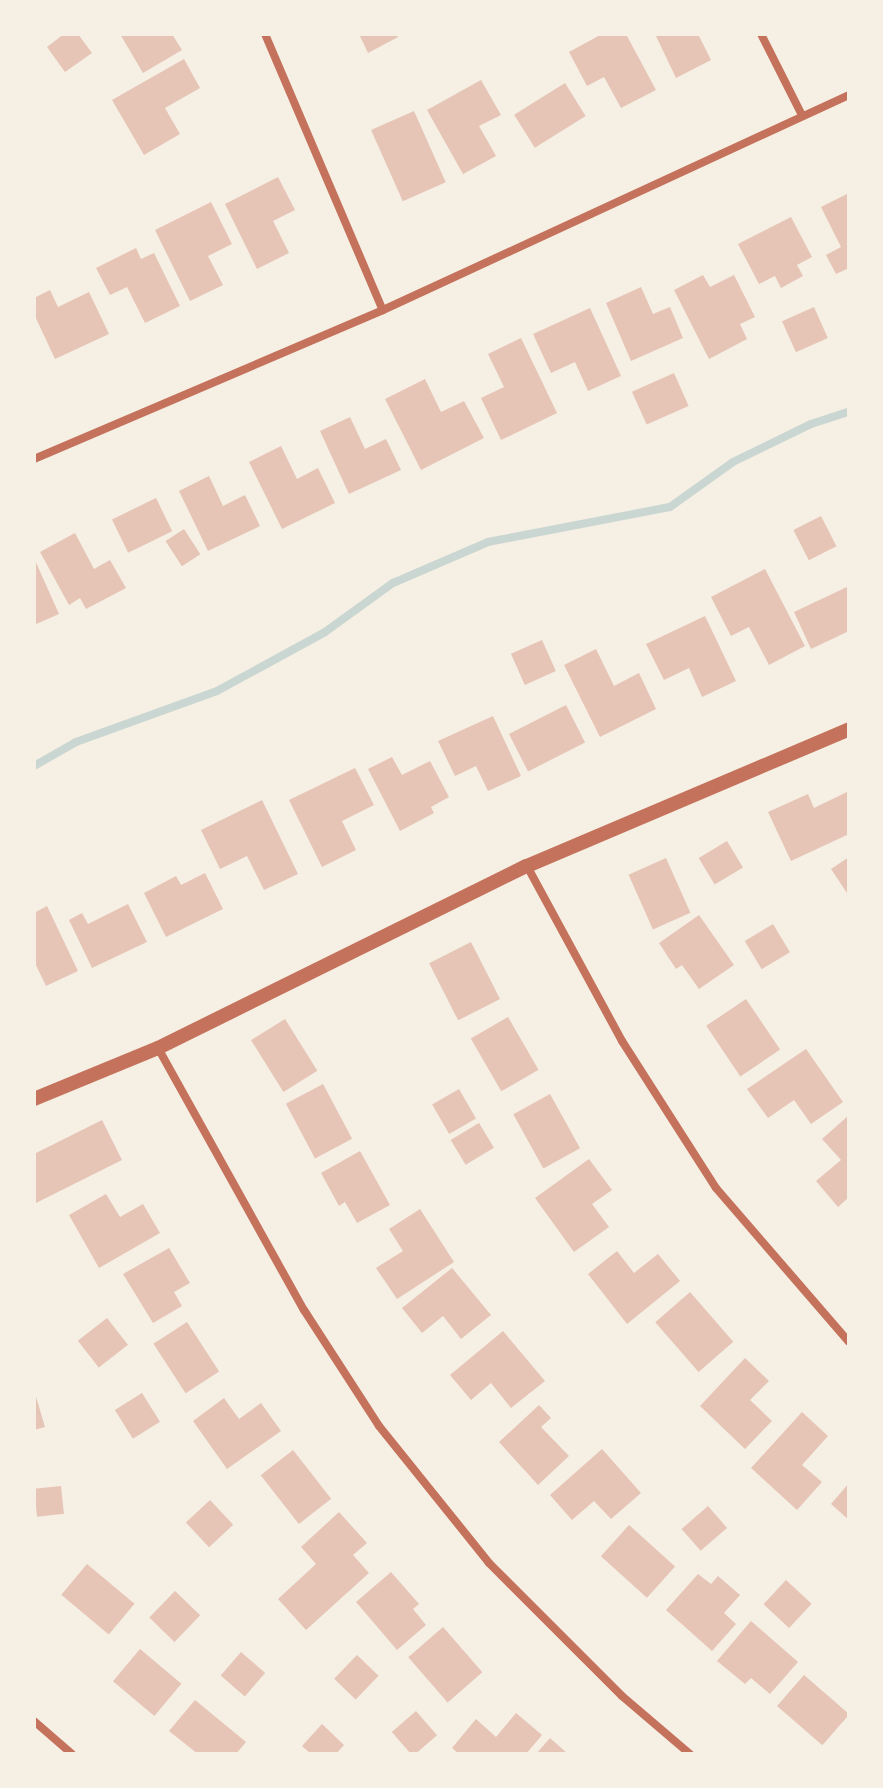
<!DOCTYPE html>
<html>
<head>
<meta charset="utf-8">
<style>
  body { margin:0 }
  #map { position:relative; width:883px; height:1788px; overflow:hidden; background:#f6efe4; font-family:"Varela Round",sans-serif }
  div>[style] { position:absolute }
  .stream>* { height:8px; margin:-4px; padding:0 4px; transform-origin:4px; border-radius:4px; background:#c9d6d2 }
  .building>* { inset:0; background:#e6c5b7; transform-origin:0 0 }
  .minor>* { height:8px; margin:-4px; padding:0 4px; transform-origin:4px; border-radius:4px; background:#c5725c }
  .tertiary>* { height:14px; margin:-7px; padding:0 7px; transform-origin:7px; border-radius:7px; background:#c5725c }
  span { translate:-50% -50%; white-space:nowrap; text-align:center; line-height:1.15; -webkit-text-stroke:6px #f6efe4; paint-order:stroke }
  .frame { position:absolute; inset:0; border:36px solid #f6efe4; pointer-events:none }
</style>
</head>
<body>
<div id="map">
  <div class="stream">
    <div style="left:34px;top:766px;width:48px;rotate:-29.7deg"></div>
    <div style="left:76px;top:742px;width:150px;rotate:-19.9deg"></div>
    <div style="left:217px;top:691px;width:123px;rotate:-28.6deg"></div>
    <div style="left:325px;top:632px;width:84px;rotate:-35.8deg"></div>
    <div style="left:393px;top:583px;width:103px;rotate:-23.3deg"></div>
    <div style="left:488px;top:542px;width:185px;rotate:-10.9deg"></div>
    <div style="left:670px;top:507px;width:77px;rotate:-35.5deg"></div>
    <div style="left:733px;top:462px;width:87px;rotate:-26deg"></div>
    <div style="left:811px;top:424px;width:40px;rotate:-18deg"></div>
  </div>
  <div class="building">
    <div style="clip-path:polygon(64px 34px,78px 34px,92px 53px,65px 72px,47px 47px)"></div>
    <div style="clip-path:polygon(120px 34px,172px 34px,182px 50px,143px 73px)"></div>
    <div style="clip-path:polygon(359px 34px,397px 34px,398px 37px,368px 53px)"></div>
    <div style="clip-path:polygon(602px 34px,626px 34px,656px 90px,621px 108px,604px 77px,587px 86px,569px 52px)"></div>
    <div style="clip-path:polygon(655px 34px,698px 34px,711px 60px,676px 78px)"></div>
    <div style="clip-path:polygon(184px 59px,200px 88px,165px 108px,180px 134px,144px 155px,112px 100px)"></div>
    <div style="clip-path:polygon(481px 80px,501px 115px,479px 126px,496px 156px,463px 174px,427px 110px)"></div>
    <div style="left:565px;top:83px;width:39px;height:60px;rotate:58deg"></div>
    <div style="left:414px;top:111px;width:78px;height:47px;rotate:66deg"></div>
    <div style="clip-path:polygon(278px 177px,295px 210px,273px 221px,289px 253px,257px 269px,225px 204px)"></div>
    <div style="clip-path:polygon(849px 193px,849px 268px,836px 274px,826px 255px,841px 247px,821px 207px)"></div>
    <div style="clip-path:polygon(211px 202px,232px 244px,208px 256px,223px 285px,190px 301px,155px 230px)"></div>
    <div style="clip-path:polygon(791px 217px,812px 257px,797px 265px,803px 276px,781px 288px,775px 276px,759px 284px,738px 244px)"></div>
    <div style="clip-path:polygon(136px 248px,141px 259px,154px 253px,180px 306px,145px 323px,127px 287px,110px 295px,96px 268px)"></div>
    <div style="clip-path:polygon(703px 275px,710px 287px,734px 275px,755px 317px,740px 324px,747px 339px,709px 359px,674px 290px)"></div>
    <div style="clip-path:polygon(641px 287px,653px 314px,670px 307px,683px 338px,631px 361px,606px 303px)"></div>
    <div style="clip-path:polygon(50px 290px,58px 307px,89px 292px,109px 334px,55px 359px,34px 314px,34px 298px)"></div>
    <div style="left:814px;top:307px;width:34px;height:35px;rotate:66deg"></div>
    <div style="clip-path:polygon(590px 308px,621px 376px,588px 391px,575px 362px,551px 373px,533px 334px)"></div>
    <div style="clip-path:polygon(521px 338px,557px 413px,501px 440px,481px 398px,504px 387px,488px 354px)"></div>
    <div style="left:674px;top:373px;width:36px;height:46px;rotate:66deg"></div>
    <div style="clip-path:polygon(425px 379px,441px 412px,464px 401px,484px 438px,421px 470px,385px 399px)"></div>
    <div style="clip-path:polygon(350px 417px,365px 449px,386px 439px,401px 470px,349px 494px,320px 431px)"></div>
    <div style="clip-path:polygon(281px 446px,297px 479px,318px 468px,335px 503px,282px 529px,249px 462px)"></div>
    <div style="clip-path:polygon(209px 476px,223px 506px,245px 495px,260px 526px,208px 551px,179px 491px)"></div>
    <div style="left:156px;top:498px;width:37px;height:49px;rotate:64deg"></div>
    <div style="left:821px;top:516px;width:34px;height:31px;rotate:63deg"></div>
    <div style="left:184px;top:529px;width:30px;height:22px;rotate:57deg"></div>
    <div style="clip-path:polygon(75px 533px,94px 569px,110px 560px,126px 588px,86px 609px,80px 598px,69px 605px,40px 552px)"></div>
    <div style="clip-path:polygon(34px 558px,59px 614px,34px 625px)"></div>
    <div style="clip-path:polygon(765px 569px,805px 646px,769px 665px,749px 627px,731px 636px,711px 597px)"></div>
    <div style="clip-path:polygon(849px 586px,849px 631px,811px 649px,794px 612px)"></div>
    <div style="clip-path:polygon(705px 616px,736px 681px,702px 697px,689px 668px,664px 680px,646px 644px)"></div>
    <div style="left:542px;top:640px;width:34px;height:34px;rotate:66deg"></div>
    <div style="clip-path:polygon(596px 649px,614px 686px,639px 673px,656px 709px,600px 737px,564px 665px)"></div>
    <div style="left:566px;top:705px;width:42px;height:64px;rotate:63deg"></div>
    <div style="clip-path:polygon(493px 716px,521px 776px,488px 791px,476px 766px,455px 776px,438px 741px)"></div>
    <div style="clip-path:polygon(392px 757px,402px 775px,430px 761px,449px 797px,431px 807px,434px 813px,400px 831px,368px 769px)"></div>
    <div style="clip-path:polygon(355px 768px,374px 805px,342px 821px,356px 850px,322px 867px,289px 800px)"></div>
    <div style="clip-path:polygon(849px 791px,849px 834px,791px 861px,768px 812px,808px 794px,814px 808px)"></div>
    <div style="clip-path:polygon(262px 800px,298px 874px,264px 890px,247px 856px,220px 869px,201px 830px)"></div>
    <div style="left:727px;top:841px;width:31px;height:33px;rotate:59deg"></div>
    <div style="clip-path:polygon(849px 857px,849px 896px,831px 869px)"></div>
    <div style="left:666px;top:858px;width:60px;height:41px;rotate:66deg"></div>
    <div style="clip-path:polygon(205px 873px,223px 909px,166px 937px,144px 893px,176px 876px,181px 885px)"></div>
    <div style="clip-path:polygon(128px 904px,147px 942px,92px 968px,69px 920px,82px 913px,88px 924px)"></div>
    <div style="clip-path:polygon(47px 906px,78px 971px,46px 986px,34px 961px,34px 913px)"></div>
    <div style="clip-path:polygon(699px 915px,734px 965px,699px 989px,682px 965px,676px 969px,659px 943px)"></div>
    <div style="left:773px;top:924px;width:33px;height:33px;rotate:59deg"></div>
    <div style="left:471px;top:942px;width:64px;height:47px;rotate:63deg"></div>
    <div style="left:746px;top:999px;width:61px;height:48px;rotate:56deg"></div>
    <div style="left:508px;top:1017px;width:61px;height:43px;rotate:60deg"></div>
    <div style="left:285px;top:1019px;width:61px;height:40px;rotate:58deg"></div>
    <div style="clip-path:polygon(806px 1049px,843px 1102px,811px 1124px,794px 1100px,768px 1118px,747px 1089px)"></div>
    <div style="left:323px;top:1084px;width:62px;height:42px;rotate:62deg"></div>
    <div style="left:459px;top:1089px;width:34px;height:31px;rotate:60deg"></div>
    <div style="left:550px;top:1094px;width:62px;height:42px;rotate:61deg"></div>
    <div style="clip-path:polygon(849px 1115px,849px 1197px,838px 1207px,816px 1181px,841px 1160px,822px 1139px)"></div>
    <div style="clip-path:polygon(102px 1120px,122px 1160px,36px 1203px,34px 1154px)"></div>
    <div style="left:479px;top:1123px;width:29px;height:33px;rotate:59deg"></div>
    <div style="clip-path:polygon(360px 1151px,390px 1205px,357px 1223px,345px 1202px,339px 1206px,321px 1173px)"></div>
    <div style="clip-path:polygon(589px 1159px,612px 1190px,592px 1204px,609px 1227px,574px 1252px,535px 1198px)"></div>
    <div style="clip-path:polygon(106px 1194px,120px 1217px,143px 1204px,160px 1233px,99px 1268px,69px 1215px)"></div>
    <div style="clip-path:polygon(420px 1209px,454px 1262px,397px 1299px,376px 1268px,403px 1251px,389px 1229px)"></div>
    <div style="clip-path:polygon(169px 1248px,190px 1283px,174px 1292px,182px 1306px,153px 1323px,123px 1274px)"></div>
    <div style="clip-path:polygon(617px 1251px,634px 1273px,658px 1254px,680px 1281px,627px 1324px,588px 1274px)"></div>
    <div style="clip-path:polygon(452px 1268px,491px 1315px,461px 1339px,443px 1316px,422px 1333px,402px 1308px)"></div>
    <div style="left:690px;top:1292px;width:66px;height:46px;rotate:49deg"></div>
    <div style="left:107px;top:1318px;width:34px;height:37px;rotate:52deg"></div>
    <div style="left:187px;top:1322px;width:59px;height:40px;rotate:57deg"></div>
    <div style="clip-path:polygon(503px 1331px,545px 1381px,511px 1408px,491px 1383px,471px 1400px,450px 1375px)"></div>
    <div style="clip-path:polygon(745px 1358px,769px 1381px,750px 1400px,772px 1421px,745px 1449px,700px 1406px)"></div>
    <div style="clip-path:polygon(34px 1390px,45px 1427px,34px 1430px)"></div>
    <div style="left:142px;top:1393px;width:34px;height:32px;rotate:58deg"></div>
    <div style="clip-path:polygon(224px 1398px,239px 1419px,261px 1403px,281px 1431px,227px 1469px,193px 1421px)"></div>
    <div style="clip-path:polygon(539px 1405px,551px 1418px,541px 1427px,569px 1456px,538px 1485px,499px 1442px)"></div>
    <div style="clip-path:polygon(802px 1412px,828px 1436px,802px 1465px,822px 1482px,797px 1510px,751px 1468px)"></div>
    <div style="clip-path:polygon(602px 1449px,641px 1493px,611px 1519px,594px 1501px,572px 1520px,550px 1495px)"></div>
    <div style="left:293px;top:1450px;width:62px;height:41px;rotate:52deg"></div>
    <div style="clip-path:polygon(849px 1483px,849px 1520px,831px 1504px)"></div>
    <div style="left:61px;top:1486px;width:28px;height:27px;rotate:84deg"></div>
    <div style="left:210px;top:1500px;width:34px;height:33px;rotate:47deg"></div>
    <div style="left:708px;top:1506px;width:29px;height:35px;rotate:49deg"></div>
    <div style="clip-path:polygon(339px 1512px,367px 1543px,353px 1555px,369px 1573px,306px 1630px,278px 1599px,316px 1564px,301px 1547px)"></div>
    <div style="left:629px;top:1525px;width:62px;height:42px;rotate:42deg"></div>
    <div style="left:87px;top:1564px;width:62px;height:40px;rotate:40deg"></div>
    <div style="clip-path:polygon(391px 1572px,419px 1604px,413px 1609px,426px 1625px,397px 1650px,356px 1602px)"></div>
    <div style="clip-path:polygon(698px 1574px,711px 1584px,718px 1576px,740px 1595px,724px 1613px,736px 1624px,712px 1651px,666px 1610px)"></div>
    <div style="left:786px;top:1580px;width:35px;height:33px;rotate:43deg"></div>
    <div style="left:175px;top:1591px;width:35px;height:37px;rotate:44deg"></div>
    <div style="clip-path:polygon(751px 1621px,798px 1662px,770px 1694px,751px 1678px,745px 1684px,717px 1661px)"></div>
    <div style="left:443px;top:1627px;width:60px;height:46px;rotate:49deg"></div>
    <div style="left:140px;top:1649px;width:54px;height:42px;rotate:40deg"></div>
    <div style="left:241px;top:1652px;width:32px;height:31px;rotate:41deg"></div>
    <div style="left:357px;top:1655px;width:30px;height:33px;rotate:44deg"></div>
    <div style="left:804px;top:1675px;width:60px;height:41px;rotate:41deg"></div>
    <div style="clip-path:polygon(195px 1700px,246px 1742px,236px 1754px,198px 1754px,169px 1731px)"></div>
    <div style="left:416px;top:1711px;width:32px;height:32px;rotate:49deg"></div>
    <div style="clip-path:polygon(516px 1713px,542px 1735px,526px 1754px,459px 1754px,452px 1748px,476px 1719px,496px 1737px)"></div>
    <div style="clip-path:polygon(322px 1724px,344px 1745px,336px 1754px,311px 1754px,302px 1746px)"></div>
    <div style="clip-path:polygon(550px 1738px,568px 1754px,536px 1754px)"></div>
  </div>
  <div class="minor">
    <div style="left:265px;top:34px;width:300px;rotate:66.9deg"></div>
    <div style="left:761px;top:34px;width:91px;rotate:63.2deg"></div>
    <div style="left:34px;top:459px;width:379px;rotate:-23.1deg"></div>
    <div style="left:383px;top:310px;width:513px;rotate:-24.77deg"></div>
    <div style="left:527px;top:866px;width:199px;rotate:61.5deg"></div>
    <div style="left:622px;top:1041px;width:174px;rotate:57.4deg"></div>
    <div style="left:716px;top:1188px;width:203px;rotate:49.2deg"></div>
    <div style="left:158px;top:1048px;width:300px;rotate:60.9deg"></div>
    <div style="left:304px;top:1310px;width:138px;rotate:57.1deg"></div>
    <div style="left:379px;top:1426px;width:176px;rotate:51.2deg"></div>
    <div style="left:489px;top:1563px;width:188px;rotate:45deg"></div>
    <div style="left:622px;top:1696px;width:89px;rotate:40.5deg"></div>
    <div style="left:34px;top:1721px;width:50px;rotate:41deg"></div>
  </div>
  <div class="tertiary">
    <div style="left:34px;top:1099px;width:134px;rotate:-22.4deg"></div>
    <div style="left:158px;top:1048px;width:411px;rotate:-26.3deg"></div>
    <div style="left:527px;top:866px;width:350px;rotate:-23deg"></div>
  </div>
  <div class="frame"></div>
</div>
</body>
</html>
